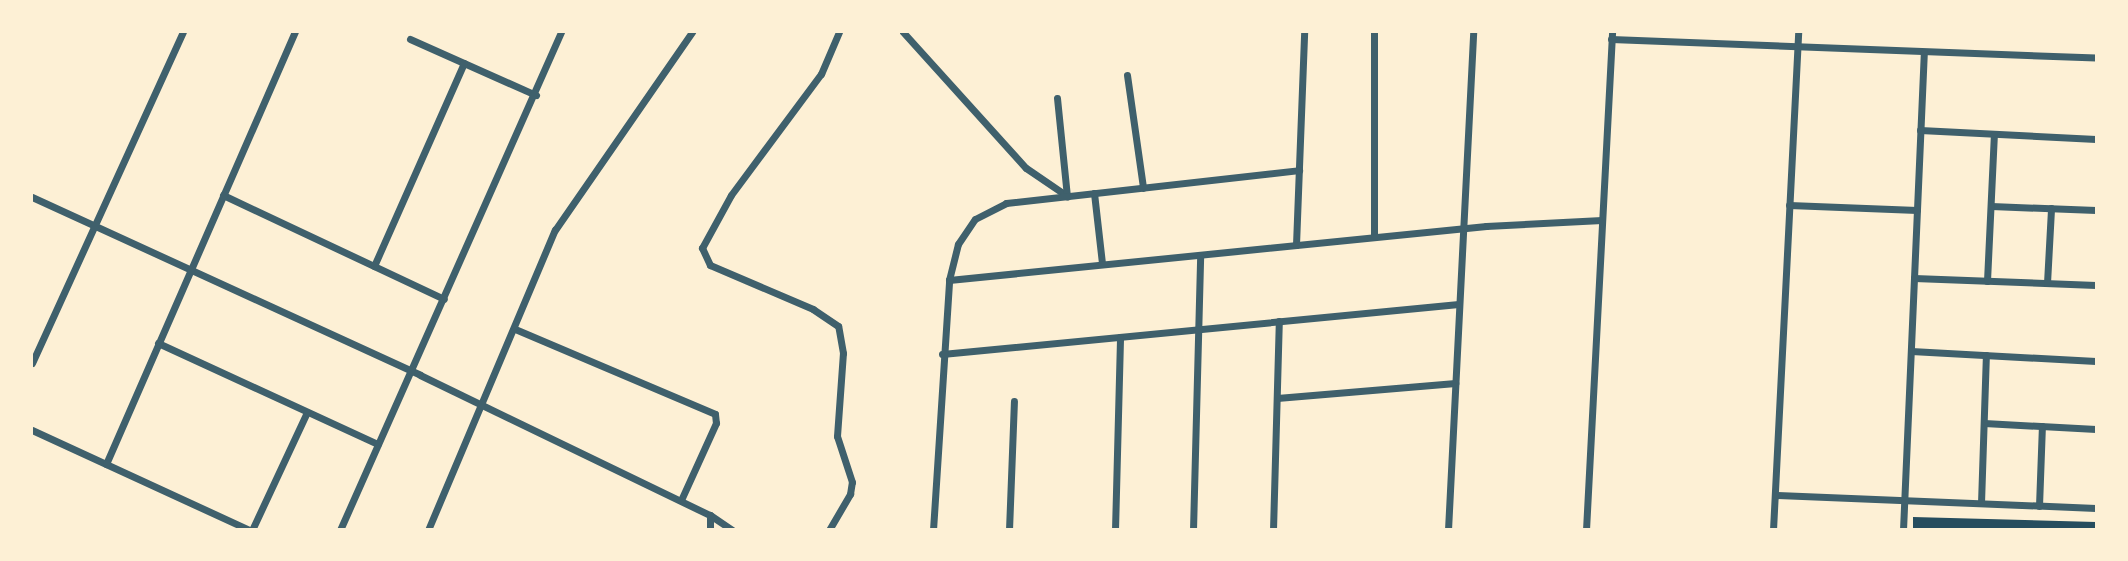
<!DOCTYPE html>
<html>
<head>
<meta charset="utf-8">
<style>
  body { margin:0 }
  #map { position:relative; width:2128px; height:561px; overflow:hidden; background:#fdf0d5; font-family:"Source Sans 3",sans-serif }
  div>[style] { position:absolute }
  .building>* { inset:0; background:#264d5e }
  .minor>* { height:7px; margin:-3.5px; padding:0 3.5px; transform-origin:3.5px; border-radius:3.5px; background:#3f606c }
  span { translate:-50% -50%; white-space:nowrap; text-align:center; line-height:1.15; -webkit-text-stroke:6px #fdf0d5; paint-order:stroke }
  .frame { position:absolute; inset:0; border:33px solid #fdf0d5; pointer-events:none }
</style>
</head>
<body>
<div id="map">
  <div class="building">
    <div style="clip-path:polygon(1913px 517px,2096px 522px,2096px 530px,1913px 530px)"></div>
  </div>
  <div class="minor">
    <div style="left:903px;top:32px;width:183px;rotate:47.9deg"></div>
    <div style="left:1026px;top:168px;width:50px;rotate:34.3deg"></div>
    <div style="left:410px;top:39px;width:138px;rotate:24deg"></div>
    <div style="left:1611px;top:39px;width:485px;rotate:2.2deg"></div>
    <div style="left:1127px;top:75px;width:114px;rotate:81.9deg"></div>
    <div style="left:1057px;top:98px;width:99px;rotate:84.2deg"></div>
    <div style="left:1920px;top:130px;width:176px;rotate:2.9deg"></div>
    <div style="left:1094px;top:193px;width:70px;rotate:83.5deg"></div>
    <div style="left:223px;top:195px;width:244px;rotate:25.2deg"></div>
    <div style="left:32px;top:197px;width:427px;rotate:24.6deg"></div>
    <div style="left:420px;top:375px;width:322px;rotate:25.8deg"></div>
    <div style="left:710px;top:515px;width:15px;rotate:90deg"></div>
    <div style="left:1789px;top:205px;width:128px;rotate:2.2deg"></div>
    <div style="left:1991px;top:206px;width:105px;rotate:2.2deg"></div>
    <div style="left:1374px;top:237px;width:205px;rotate:-90deg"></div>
    <div style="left:1296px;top:245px;width:213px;rotate:-87.8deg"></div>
    <div style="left:374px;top:266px;width:222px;rotate:-66.1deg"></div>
    <div style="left:1914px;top:278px;width:182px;rotate:2.2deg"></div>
    <div style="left:949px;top:280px;width:540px;rotate:-5.74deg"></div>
    <div style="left:1486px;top:226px;width:116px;rotate:-3deg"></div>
    <div style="left:1987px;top:281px;width:147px;rotate:-87.3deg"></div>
    <div style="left:2047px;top:283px;width:75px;rotate:-86.9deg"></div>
    <div style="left:515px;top:329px;width:217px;rotate:23deg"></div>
    <div style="left:715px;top:414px;width:9px;rotate:84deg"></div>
    <div style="left:716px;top:423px;width:85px;rotate:114.4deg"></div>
    <div style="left:158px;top:343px;width:242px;rotate:24.7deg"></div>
    <div style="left:1911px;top:351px;width:185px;rotate:3.1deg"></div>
    <div style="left:942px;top:354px;width:519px;rotate:-5.52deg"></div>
    <div style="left:32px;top:363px;width:364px;rotate:-65.5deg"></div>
    <div style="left:1277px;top:398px;width:179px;rotate:-4.8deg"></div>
    <div style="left:1984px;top:423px;width:112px;rotate:3.1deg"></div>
    <div style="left:32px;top:430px;width:239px;rotate:24.7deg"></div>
    <div style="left:106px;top:464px;width:472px;rotate:-66.4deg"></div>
    <div style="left:1775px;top:495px;width:321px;rotate:2.3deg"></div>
    <div style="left:1981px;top:503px;width:148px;rotate:-88.1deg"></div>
    <div style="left:2039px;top:506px;width:80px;rotate:-87.9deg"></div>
    <div style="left:710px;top:515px;width:27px;rotate:34deg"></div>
    <div style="left:252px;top:530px;width:130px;rotate:-65deg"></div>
    <div style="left:340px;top:530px;width:545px;rotate:-66.07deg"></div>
    <div style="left:428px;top:530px;width:326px;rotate:-67.1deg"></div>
    <div style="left:555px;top:230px;width:241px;rotate:-55.3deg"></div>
    <div style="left:829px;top:530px;width:42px;rotate:-59.7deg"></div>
    <div style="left:850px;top:494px;width:12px;rotate:-81deg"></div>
    <div style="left:852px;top:482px;width:48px;rotate:-108.1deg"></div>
    <div style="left:837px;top:436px;width:83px;rotate:-85.9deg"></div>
    <div style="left:843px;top:353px;width:27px;rotate:-100deg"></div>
    <div style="left:838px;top:326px;width:30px;rotate:-146deg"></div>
    <div style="left:813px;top:309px;width:112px;rotate:-156.9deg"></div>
    <div style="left:710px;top:265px;width:19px;rotate:-115deg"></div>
    <div style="left:702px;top:248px;width:60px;rotate:-61.3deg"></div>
    <div style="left:731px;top:195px;width:151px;rotate:-53.4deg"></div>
    <div style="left:821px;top:74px;width:46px;rotate:-66.8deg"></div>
    <div style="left:933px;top:530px;width:251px;rotate:-86.3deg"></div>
    <div style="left:949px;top:280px;width:37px;rotate:-76deg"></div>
    <div style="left:958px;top:244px;width:30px;rotate:-56deg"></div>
    <div style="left:975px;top:219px;width:35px;rotate:-27deg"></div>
    <div style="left:1006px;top:203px;width:295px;rotate:-6.4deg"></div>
    <div style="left:1009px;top:530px;width:129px;rotate:-87.8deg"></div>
    <div style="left:1115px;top:530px;width:193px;rotate:-88.5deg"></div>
    <div style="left:1193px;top:530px;width:275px;rotate:-88.5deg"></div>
    <div style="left:1273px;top:530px;width:209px;rotate:-88.4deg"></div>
    <div style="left:1448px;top:530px;width:499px;rotate:-87.1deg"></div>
    <div style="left:1586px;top:530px;width:499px;rotate:-87deg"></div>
    <div style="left:1773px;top:530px;width:499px;rotate:-87.1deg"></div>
    <div style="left:1903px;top:530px;width:478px;rotate:-87.5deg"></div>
  </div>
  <div class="frame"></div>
</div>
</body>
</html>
